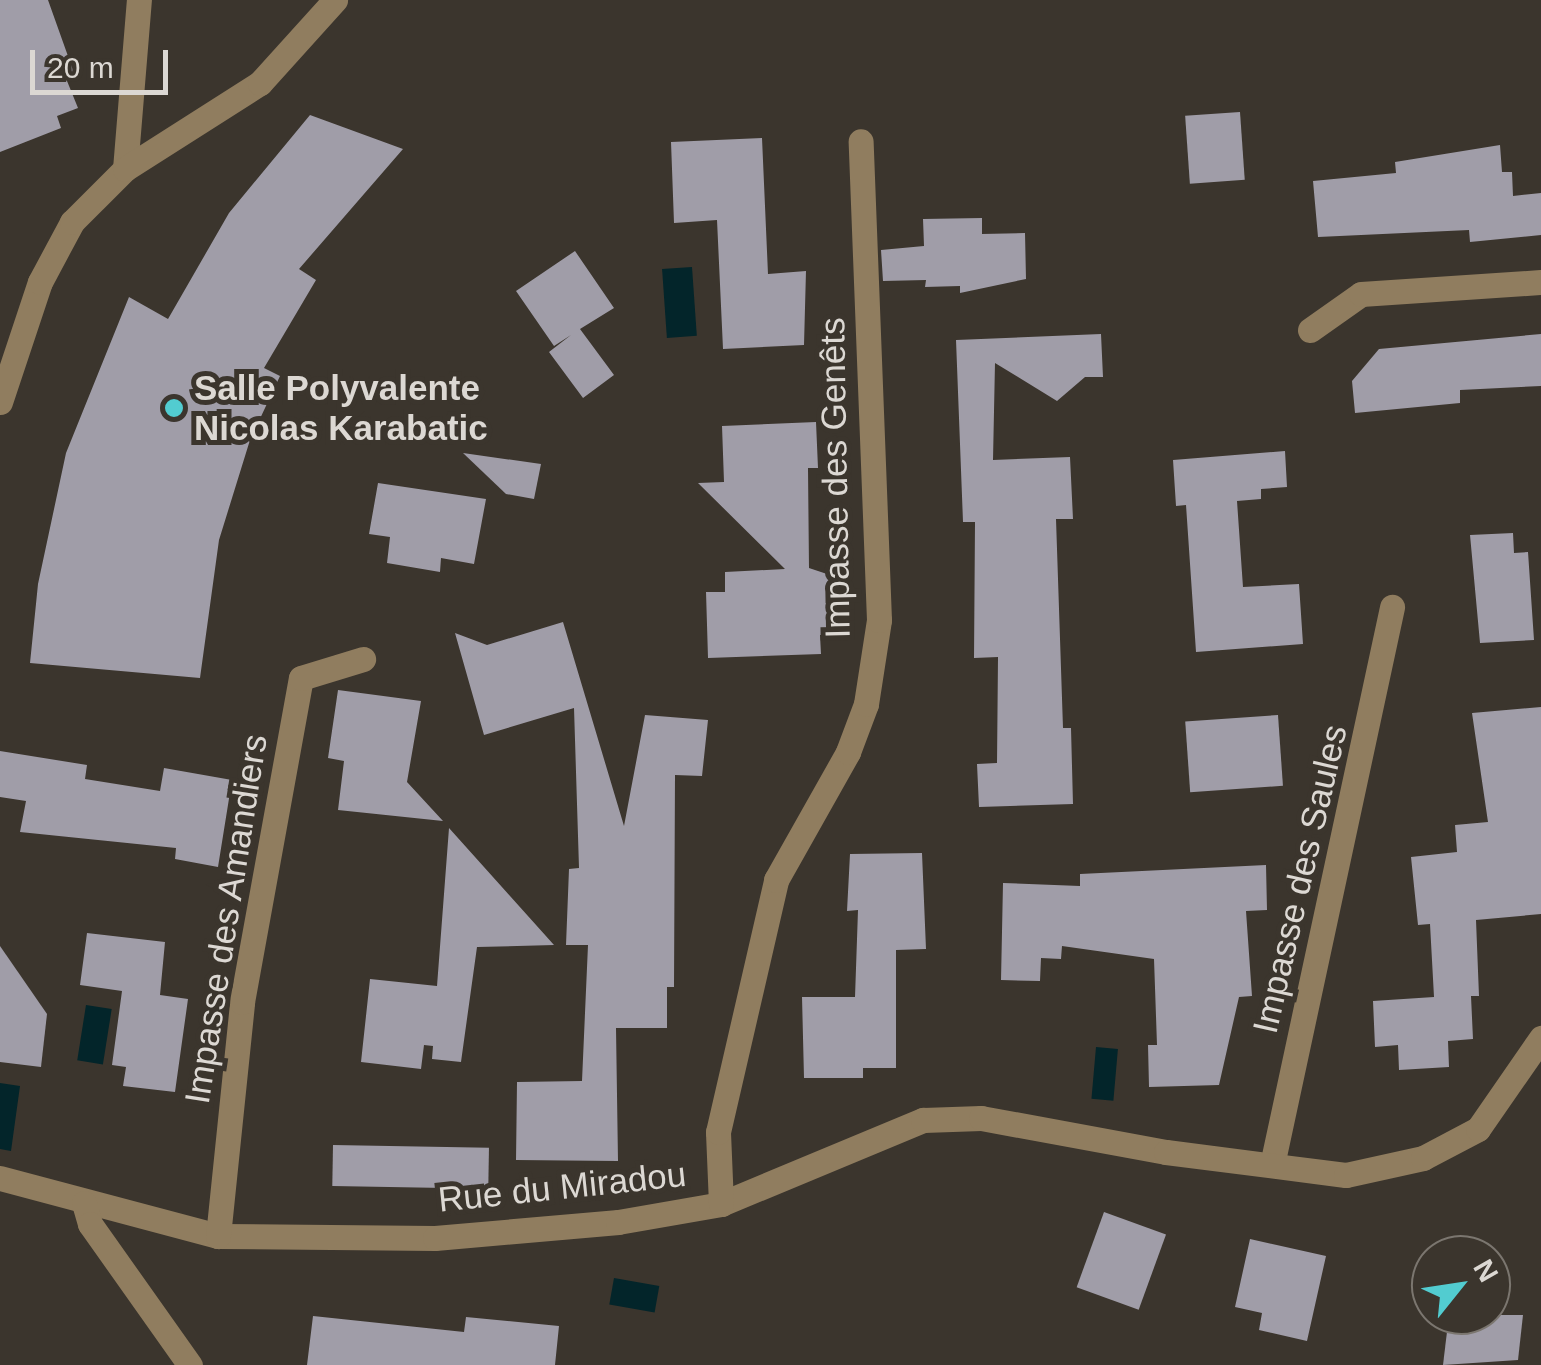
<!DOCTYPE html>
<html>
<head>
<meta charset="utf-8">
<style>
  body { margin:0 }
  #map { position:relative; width:1541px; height:1365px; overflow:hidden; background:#3b352d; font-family:Arial,sans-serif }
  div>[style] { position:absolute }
  .water>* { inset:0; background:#03252a; transform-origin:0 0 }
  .building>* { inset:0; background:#a09da8; transform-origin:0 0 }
  .minor>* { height:25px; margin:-12.5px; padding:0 12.5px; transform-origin:12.5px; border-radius:12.5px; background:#907d5f }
  .dots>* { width:28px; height:28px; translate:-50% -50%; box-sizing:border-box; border:5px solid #3b352d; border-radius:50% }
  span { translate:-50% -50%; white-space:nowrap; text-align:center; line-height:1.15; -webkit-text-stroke:10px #3b352d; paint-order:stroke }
  .poi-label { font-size:35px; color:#dcd8d3; font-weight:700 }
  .left { translate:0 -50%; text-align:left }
  .street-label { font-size:35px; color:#dcd8d3 }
  .north { position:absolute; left:1411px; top:1235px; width:100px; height:100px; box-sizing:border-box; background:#3b352d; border:2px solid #7b766f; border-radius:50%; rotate:60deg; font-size:28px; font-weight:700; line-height:40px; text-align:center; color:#dcd8d3 }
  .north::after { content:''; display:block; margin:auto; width:35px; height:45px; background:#52ccd0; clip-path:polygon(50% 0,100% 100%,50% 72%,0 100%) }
  .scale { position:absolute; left:30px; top:50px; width:138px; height:45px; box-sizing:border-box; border:5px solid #dcd8d3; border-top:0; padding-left:12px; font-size:30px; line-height:35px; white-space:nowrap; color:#dcd8d3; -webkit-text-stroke:8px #3b352d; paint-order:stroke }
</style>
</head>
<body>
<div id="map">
  <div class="water">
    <div style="left:692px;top:267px;width:69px;height:30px;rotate:86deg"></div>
    <div style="left:86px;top:1005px;width:26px;height:56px;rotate:9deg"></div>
    <div style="left:1096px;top:1047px;width:22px;height:52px;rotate:5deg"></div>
    <div style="clip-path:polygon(0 1083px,20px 1086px,11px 1151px,0 1149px)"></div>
    <div style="left:614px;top:1278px;width:46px;height:27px;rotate:10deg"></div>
  </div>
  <div class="building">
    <div style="clip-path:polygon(0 0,48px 0,74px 73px,65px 76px,78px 108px,57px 116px,61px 128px,0 152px)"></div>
    <div style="left:1240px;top:112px;width:68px;height:55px;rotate:86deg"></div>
    <div style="clip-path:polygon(310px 115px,403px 149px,299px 269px,316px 280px,264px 368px,280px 376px,250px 440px,219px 540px,200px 678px,30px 663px,38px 584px,66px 453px,129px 297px,168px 319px,229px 213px)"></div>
    <div style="clip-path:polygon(762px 138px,768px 274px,806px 271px,804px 345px,723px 349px,717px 220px,674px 223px,671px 142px)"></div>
    <div style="clip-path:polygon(1500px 145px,1502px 172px,1512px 172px,1513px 196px,1541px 193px,1541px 235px,1470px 242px,1469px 230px,1318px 237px,1313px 181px,1396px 173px,1395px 162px)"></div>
    <div style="clip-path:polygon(982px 218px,982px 234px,1025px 233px,1026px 279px,960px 293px,960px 286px,925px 287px,926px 280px,883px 281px,881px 250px,924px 246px,923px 219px)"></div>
    <div style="clip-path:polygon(575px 251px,614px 308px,580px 329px,614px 375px,583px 398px,549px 352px,571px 335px,554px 346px,516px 291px)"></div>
    <div style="clip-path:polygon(1101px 334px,1103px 377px,1085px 377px,1057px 401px,995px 363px,993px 460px,1070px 457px,1073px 519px,1056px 519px,1063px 728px,1071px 728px,1073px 804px,979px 807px,977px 764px,997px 763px,998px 657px,974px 658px,975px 522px,963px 522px,956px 340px)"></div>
    <div style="clip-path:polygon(1541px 334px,1541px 386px,1460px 390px,1460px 403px,1355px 413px,1352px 381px,1379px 349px)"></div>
    <div style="clip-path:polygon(816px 422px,818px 468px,808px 468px,809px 568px,839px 578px,841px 635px,820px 635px,821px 654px,708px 658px,706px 592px,725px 592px,725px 572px,785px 569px,698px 483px,724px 482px,722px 426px)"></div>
    <div style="clip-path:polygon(1285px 451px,1287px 487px,1261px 489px,1261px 499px,1237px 501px,1243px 587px,1299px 584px,1303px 644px,1196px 652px,1186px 505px,1176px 506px,1173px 460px)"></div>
    <div style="clip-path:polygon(463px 453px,541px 464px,534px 499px,506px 494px)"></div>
    <div style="clip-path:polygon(378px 483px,486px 499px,474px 564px,441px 558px,440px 572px,387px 563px,390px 537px,369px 534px)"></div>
    <div style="clip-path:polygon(1513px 533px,1514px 553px,1528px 552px,1534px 640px,1480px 643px,1470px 535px)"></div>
    <div style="clip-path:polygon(563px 622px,624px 826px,645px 715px,708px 720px,702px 776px,675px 775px,674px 987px,667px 987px,667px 1028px,616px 1028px,618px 1161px,516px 1160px,517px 1082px,582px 1081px,588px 945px,566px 945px,569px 869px,579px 868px,574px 708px,484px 735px,455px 633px,487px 645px)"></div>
    <div style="clip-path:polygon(338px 690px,421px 701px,407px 782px,443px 821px,338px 810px,344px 761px,328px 758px)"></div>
    <div style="clip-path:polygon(1541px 707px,1541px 914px,1476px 920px,1479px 996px,1471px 996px,1473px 1039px,1448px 1041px,1449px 1067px,1399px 1070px,1398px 1045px,1375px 1047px,1373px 1001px,1434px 997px,1430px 924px,1418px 925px,1411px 857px,1457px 852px,1455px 825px,1488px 822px,1472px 713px)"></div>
    <div style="left:1278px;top:715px;width:71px;height:93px;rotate:86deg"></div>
    <div style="clip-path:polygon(0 751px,87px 765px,85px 779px,160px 791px,164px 768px,232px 780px,218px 867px,175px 859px,176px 848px,20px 832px,26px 801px,0 797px)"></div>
    <div style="clip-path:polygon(449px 828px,554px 945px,477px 947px,461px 1062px,432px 1059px,433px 1046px,424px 1045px,421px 1069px,361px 1062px,370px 979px,437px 986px)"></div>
    <div style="clip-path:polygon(922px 853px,926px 949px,896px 950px,896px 1068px,863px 1068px,863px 1078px,804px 1078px,802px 997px,855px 997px,858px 910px,847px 911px,850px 854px)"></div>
    <div style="clip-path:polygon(1266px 865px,1267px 910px,1246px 911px,1252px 996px,1239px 997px,1219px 1085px,1149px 1087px,1148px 1045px,1157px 1045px,1154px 959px,1062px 946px,1061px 959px,1041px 958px,1040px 981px,1001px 980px,1003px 883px,1080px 886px,1080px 874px)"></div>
    <div style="clip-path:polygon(87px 933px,165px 942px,160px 995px,188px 999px,175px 1092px,123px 1086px,126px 1067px,112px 1065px,122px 991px,80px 985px)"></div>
    <div style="clip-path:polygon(0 946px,47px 1014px,41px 1067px,0 1062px)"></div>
    <div style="left:333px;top:1145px;width:156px;height:41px;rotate:1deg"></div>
    <div style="left:1104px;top:1212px;width:66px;height:80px;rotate:20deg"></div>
    <div style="clip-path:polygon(1250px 1239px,1326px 1256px,1307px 1341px,1259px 1330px,1262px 1313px,1235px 1307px)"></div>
    <div style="clip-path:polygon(1449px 1315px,1523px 1315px,1518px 1360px,1443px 1365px)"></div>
    <div style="clip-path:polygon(313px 1316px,464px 1332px,466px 1317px,559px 1326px,555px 1365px,307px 1365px)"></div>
  </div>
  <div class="minor">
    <div style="left:125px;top:169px;width:170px;rotate:-85.3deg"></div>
    <div style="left:1310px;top:330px;width:62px;rotate:-35.2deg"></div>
    <div style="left:1361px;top:294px;width:180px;rotate:-3.8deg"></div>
    <div style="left:0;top:402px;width:126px;rotate:-71.6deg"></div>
    <div style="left:40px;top:282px;width:68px;rotate:-61.9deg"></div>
    <div style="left:72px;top:222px;width:75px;rotate:-45deg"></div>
    <div style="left:125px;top:169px;width:160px;rotate:-32.5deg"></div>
    <div style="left:260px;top:83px;width:112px;rotate:-47.9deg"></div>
    <div style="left:1272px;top:1165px;width:571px;rotate:-77.86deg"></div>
    <div style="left:0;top:1178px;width:226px;rotate:14.9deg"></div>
    <div style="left:218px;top:1236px;width:217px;rotate:0.5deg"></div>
    <div style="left:435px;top:1238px;width:184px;rotate:-5deg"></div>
    <div style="left:618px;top:1222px;width:105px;rotate:-9.9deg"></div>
    <div style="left:721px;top:1204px;width:219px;rotate:-22.6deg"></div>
    <div style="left:923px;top:1120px;width:58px;rotate:-2deg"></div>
    <div style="left:981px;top:1118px;width:188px;rotate:10.4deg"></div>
    <div style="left:1166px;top:1152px;width:181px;rotate:7.3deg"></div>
    <div style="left:1346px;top:1175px;width:79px;rotate:-12.4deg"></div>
    <div style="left:1423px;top:1158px;width:62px;rotate:-27.8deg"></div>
    <div style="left:1478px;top:1129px;width:111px;rotate:-55.3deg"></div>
    <div style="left:84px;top:1203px;width:22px;rotate:74deg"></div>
    <div style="left:90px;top:1224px;width:173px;rotate:54.7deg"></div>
    <div style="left:721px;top:1204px;width:72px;rotate:-92.4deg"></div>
    <div style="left:718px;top:1132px;width:259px;rotate:-77deg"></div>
    <div style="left:776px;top:880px;width:147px;rotate:-60.6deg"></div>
    <div style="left:848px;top:752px;width:51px;rotate:-69.4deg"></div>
    <div style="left:866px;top:704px;width:85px;rotate:-81.2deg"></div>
    <div style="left:879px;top:620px;width:479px;rotate:-92.2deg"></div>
    <div style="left:218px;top:1236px;width:235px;rotate:-84.1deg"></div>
    <div style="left:242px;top:1002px;width:329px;rotate:-79.7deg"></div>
    <div style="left:301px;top:678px;width:65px;rotate:-17deg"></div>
  </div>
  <div class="dots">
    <div style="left:174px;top:408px;background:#52ccd0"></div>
  </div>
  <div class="poi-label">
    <span class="left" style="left:194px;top:408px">Salle Polyvalente<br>Nicolas Karabatic</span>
  </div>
  <div class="street-label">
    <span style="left:835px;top:478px;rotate:-91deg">Impasse des Genêts</span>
    <span style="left:1300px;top:879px;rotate:-77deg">Impasse des Saules</span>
    <span style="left:226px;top:919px;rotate:-81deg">Impasse des Amandiers</span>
    <span style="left:562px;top:1187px;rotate:-6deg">Rue du Miradou</span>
  </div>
  <div class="north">N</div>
  <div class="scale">20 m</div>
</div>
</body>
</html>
